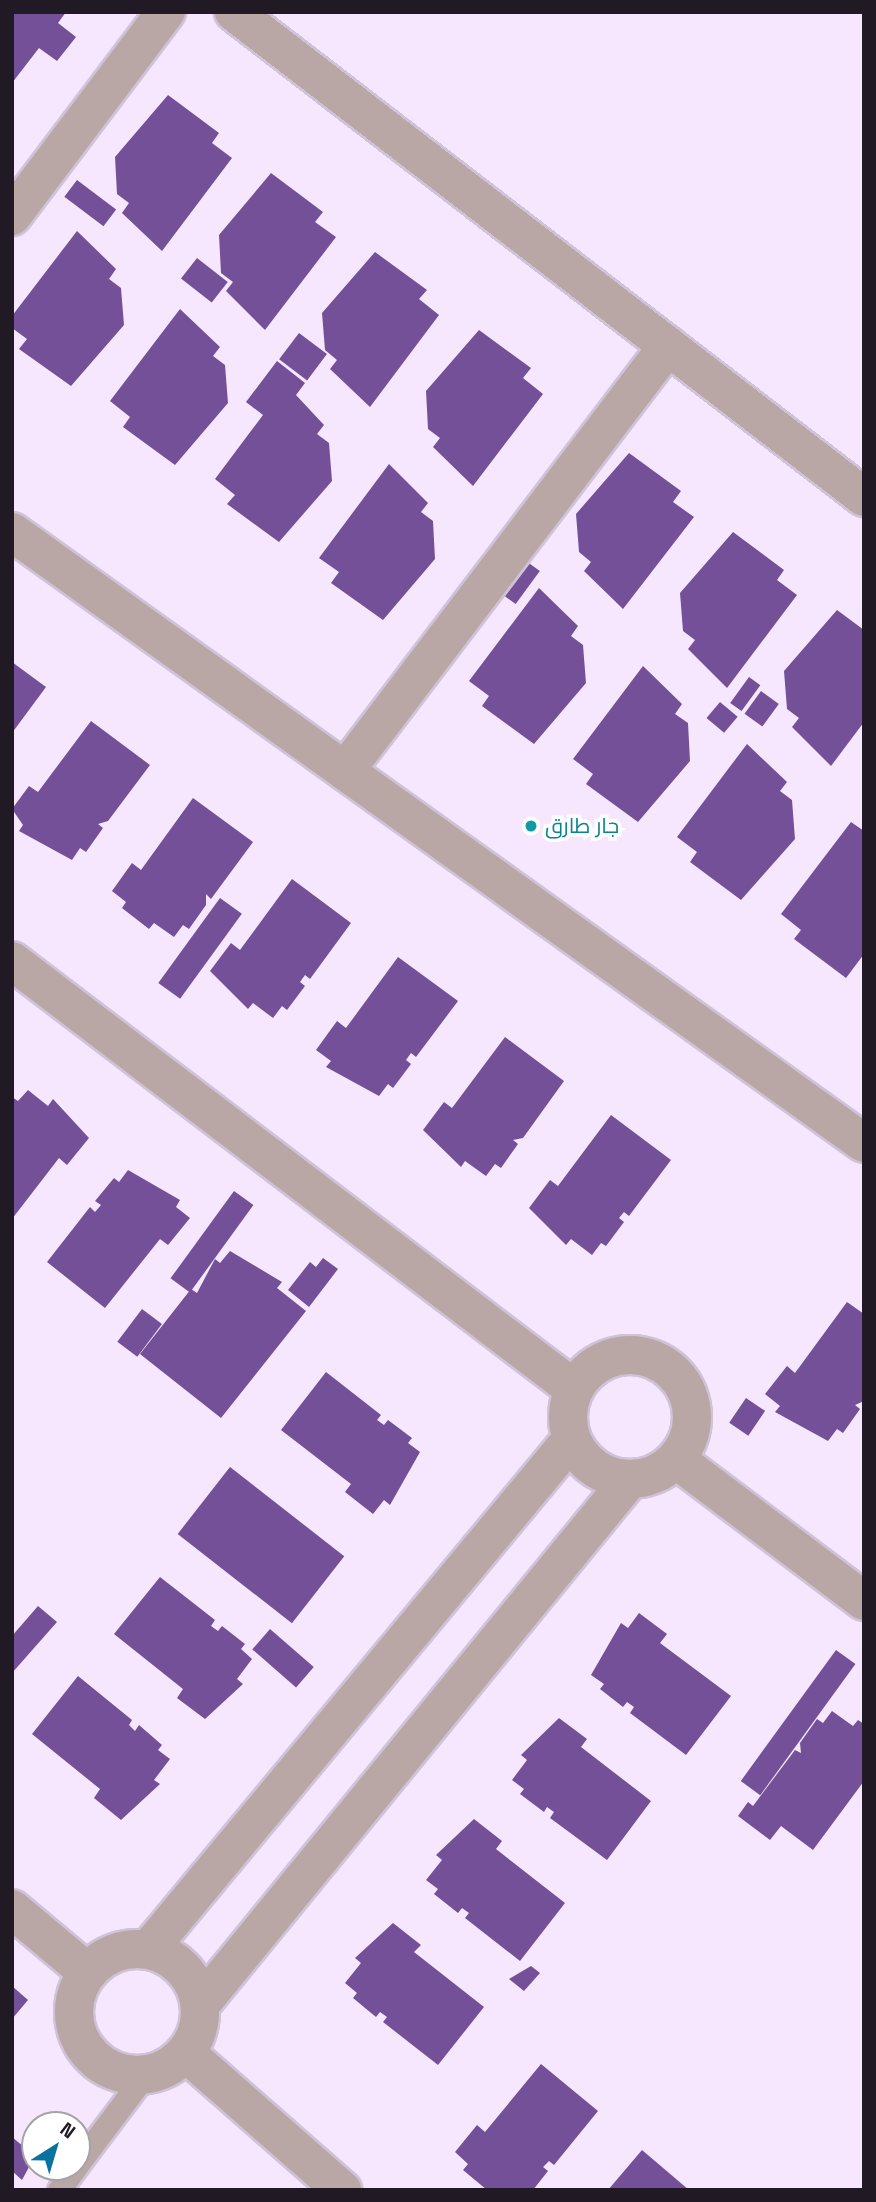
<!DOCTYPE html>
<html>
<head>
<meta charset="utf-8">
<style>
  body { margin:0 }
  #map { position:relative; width:876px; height:2202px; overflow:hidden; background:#f6e7ff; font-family:"Space Grotesk",Cairo,sans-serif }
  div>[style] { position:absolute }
  .building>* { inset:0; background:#735097; transform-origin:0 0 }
  .roads { filter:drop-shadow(2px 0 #d0c2d8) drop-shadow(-2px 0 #d0c2d8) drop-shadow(0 2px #d0c2d8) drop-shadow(0 -2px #d0c2d8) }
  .lane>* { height:23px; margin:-11.5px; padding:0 11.5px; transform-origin:11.5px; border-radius:11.5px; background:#b8a7a5 }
  .street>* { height:38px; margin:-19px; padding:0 19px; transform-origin:19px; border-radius:19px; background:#b8a7a5 }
  .street>.ring { margin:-19px; padding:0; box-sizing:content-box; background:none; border:38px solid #b8a7a5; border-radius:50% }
  .dots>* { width:19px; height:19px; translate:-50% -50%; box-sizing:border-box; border:4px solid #fff; border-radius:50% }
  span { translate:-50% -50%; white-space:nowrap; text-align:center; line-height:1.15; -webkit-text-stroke:7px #fff; paint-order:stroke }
  .culture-label { font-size:21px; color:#0d838f }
  .left { translate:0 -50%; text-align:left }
  .frame { position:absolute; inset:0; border:14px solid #211a25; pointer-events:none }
  .north { position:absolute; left:21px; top:2111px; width:70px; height:70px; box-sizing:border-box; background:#fff; border:2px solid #a6a3a8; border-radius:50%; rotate:37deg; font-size:19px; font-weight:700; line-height:28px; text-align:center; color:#211a25 }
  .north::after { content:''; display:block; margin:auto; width:24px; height:32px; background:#08739e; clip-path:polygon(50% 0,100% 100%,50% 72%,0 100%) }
</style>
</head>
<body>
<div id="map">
  <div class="building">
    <div style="clip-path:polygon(12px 12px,66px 12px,58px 23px,76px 37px,57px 61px,39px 48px,12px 83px)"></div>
    <div style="clip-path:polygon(168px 95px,219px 133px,212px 143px,232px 158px,162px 251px,122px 213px,129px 203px,117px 194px,115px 157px)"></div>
    <div style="clip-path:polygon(271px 173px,323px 212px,315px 222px,336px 237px,265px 330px,226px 291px,233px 282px,221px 273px,219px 235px)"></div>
    <div style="left:77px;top:180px;width:49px;height:21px;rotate:37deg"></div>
    <div style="clip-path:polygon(77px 231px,116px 269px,109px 279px,121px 288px,124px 325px,71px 386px,19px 349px,27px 339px,12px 328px,12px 316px)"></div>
    <div style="clip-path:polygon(375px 252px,427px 290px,419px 299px,439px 315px,370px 407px,330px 369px,337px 360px,325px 350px,322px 313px)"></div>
    <div style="left:197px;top:258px;width:39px;height:26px;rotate:38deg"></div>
    <div style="clip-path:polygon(180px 309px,220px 347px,213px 356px,225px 365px,228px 403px,175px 465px,123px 427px,130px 417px,110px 401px)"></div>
    <div style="clip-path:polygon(479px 330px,531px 368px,523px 378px,543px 394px,473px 486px,433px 447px,440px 438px,428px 429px,426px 391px)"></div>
    <div style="left:299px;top:333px;width:35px;height:33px;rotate:37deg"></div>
    <div style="clip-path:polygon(277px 361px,305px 383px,296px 395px,324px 425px,317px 434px,329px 443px,332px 481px,279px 542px,227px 504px,235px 495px,215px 479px,263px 415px,246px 402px)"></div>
    <div style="clip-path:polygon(629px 453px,681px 491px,673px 502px,694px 517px,623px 609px,584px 571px,591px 562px,579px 552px,576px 514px)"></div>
    <div style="clip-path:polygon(389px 464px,428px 503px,421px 512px,433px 521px,435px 559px,383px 620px,331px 583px,339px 572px,319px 558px)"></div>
    <div style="clip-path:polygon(733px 532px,784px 570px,777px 580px,797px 595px,727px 688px,688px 649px,695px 640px,683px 631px,680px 593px)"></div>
    <div style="left:522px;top:558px;width:22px;height:41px;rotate:36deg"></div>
    <div style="clip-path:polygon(539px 588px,578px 626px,571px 636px,583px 645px,586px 683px,534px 744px,482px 706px,489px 696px,469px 681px)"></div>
    <div style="clip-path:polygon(837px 610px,864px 630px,864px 722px,831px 766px,792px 727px,799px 718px,787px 709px,784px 671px)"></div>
    <div style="clip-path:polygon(12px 662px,46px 687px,12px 733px)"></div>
    <div style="clip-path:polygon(643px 666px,682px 704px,675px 714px,688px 723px,690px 761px,638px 822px,586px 784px,593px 774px,573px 759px)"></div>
    <div style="left:749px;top:677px;width:14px;height:32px;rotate:36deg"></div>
    <div style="left:761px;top:691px;width:22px;height:28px;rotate:36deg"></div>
    <div style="left:720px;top:702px;width:23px;height:21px;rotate:40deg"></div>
    <div style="clip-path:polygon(91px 721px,150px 765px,108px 821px,98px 824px,103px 828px,86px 852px,80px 848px,72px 860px,19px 831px,23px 825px,12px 809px,29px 786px,38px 792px)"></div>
    <div style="clip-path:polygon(747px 744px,787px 782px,780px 791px,792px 800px,795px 839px,741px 900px,690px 862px,697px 852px,677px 837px)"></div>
    <div style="clip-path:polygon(193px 798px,253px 842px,211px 899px,206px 894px,206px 905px,189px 929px,183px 925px,174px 937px,154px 923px,149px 929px,122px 908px,126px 902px,112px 891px,132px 863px,141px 870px)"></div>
    <div style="clip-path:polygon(851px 822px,864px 831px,864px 954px,846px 978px,794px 939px,801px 930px,781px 914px)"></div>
    <div style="clip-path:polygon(292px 879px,351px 923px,310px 979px,305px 975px,300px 982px,305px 986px,287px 1010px,282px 1006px,273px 1018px,253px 1003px,248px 1009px,210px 971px,231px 943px,240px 950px)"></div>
    <div style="left:220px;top:898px;width:27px;height:105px;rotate:36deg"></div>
    <div style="clip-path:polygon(398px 957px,458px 1001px,416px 1057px,411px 1053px,406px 1060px,411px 1064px,393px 1088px,388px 1084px,379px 1096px,326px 1067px,331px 1061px,316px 1050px,337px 1021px,346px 1028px)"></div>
    <div style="clip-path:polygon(505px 1037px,564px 1081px,523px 1138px,513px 1140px,518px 1144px,501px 1168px,495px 1164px,486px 1176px,465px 1161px,461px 1167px,423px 1130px,444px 1102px,452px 1108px)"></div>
    <div style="clip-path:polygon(28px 1090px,48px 1106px,53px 1099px,89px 1138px,67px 1165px,59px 1158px,12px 1219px,12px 1097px,18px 1101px)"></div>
    <div style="clip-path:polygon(611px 1115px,671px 1160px,629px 1216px,624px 1212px,619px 1218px,624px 1222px,606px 1246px,601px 1243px,592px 1255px,571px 1239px,566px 1245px,529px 1208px,550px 1180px,558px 1186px)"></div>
    <div style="clip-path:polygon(128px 1170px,180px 1200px,176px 1207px,190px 1218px,168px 1245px,160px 1239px,105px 1308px,47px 1262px,90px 1207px,95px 1212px,101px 1205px,95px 1201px,114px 1178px,119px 1182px)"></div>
    <div style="left:234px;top:1191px;width:24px;height:108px;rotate:36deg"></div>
    <div style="clip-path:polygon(230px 1251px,282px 1282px,277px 1288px,306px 1311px,221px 1418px,140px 1354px,191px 1289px,197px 1293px,215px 1259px,220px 1263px)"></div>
    <div style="clip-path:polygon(323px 1258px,338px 1269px,309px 1307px,288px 1290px,310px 1262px,316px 1267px)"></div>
    <div style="clip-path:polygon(847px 1302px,864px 1314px,864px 1401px,855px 1405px,860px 1409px,843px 1433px,837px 1429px,828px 1441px,775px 1412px,780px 1406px,765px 1394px,787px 1366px,795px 1373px)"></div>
    <div style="left:142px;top:1309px;width:25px;height:41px;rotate:37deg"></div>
    <div style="clip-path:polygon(326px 1372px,381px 1415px,377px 1420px,384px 1425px,388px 1420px,412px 1438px,408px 1443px,420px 1452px,390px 1505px,384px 1500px,373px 1514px,345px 1492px,351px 1484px,281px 1430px)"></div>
    <div style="left:746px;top:1398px;width:23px;height:30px;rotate:34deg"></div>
    <div style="left:230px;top:1467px;width:145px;height:85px;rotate:38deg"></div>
    <div style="clip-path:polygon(160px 1577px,215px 1620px,211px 1626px,218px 1631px,222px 1626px,245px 1644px,241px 1649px,252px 1659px,237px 1679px,243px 1684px,205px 1719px,177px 1698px,183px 1689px,114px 1634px)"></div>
    <div style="clip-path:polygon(38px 1606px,57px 1622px,12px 1673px,12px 1636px)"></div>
    <div style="clip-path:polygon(639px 1613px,667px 1634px,660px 1643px,731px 1696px,686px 1755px,630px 1713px,634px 1707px,627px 1702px,623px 1707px,600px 1689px,604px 1684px,591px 1675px,621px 1623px,628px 1628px)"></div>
    <div style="left:270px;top:1629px;width:58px;height:27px;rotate:41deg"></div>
    <div style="left:836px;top:1650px;width:24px;height:162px;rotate:36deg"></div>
    <div style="clip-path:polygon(78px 1676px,132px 1720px,129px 1725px,135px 1731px,139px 1725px,162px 1745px,158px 1750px,170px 1759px,154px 1780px,160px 1784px,121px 1820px,94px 1798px,100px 1789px,32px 1734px)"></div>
    <div style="clip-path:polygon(832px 1711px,853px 1726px,858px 1720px,864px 1724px,864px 1781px,813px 1850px,781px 1826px,770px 1840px,738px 1816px,748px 1802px,753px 1806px,795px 1750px,801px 1753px,800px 1743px,817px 1719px,823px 1723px)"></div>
    <div style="clip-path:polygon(559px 1718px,587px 1739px,581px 1747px,651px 1801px,607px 1860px,550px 1818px,554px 1812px,547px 1807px,544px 1812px,520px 1794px,524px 1789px,512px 1780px,527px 1760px,521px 1755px)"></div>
    <div style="clip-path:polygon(474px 1819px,502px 1841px,496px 1849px,565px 1903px,520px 1961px,465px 1918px,469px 1913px,462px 1908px,458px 1913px,434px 1894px,438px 1889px,426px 1880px,442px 1860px,436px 1855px)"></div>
    <div style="clip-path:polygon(393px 1923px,421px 1945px,414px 1952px,484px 2007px,438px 2065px,383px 2022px,387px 2017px,380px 2012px,376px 2017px,353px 1998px,357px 1993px,345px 1983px,361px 1963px,355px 1958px)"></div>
    <div style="clip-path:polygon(531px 1966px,540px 1973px,524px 1991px,509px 1979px)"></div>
    <div style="clip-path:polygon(12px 1986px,28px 2000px,12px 2019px)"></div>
    <div style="clip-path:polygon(541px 2064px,598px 2111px,554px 2165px,549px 2161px,543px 2167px,548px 2171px,533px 2190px,487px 2190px,463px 2170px,468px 2164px,455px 2152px,477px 2125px,485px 2132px)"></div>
    <div style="clip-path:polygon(12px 2137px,35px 2156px,22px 2180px,12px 2171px)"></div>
    <div style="clip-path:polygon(642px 2150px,689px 2190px,608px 2190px)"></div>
  </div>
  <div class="roads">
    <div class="lane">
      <div style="left:77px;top:2165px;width:111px;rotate:-53deg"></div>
      <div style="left:59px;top:2190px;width:29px;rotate:-54deg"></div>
    </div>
    <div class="street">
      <div style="left:234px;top:12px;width:795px;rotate:37.59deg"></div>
      <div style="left:12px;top:216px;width:256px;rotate:-53deg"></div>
      <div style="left:12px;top:532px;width:1048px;rotate:35.65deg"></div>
      <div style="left:345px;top:771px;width:534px;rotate:-52.77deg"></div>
      <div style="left:12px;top:961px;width:706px;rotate:37.29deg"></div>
      <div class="ring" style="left:568px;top:1355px;width:86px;height:86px"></div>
      <div style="left:677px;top:1460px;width:234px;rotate:37deg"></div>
      <div style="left:12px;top:1909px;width:98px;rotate:40deg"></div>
      <div class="ring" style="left:74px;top:1949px;width:88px;height:88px"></div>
      <div style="left:149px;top:1949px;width:661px;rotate:-50.34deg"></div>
      <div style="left:201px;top:2004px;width:677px;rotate:-50.76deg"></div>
      <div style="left:186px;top:2053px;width:208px;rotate:41.3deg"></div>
    </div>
  </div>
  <div class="dots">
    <div style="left:531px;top:826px;background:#0f9aa8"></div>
  </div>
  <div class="culture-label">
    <span class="left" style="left:545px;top:826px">جار طارق</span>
  </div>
  <div class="frame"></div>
  <div class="north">N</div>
</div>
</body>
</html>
